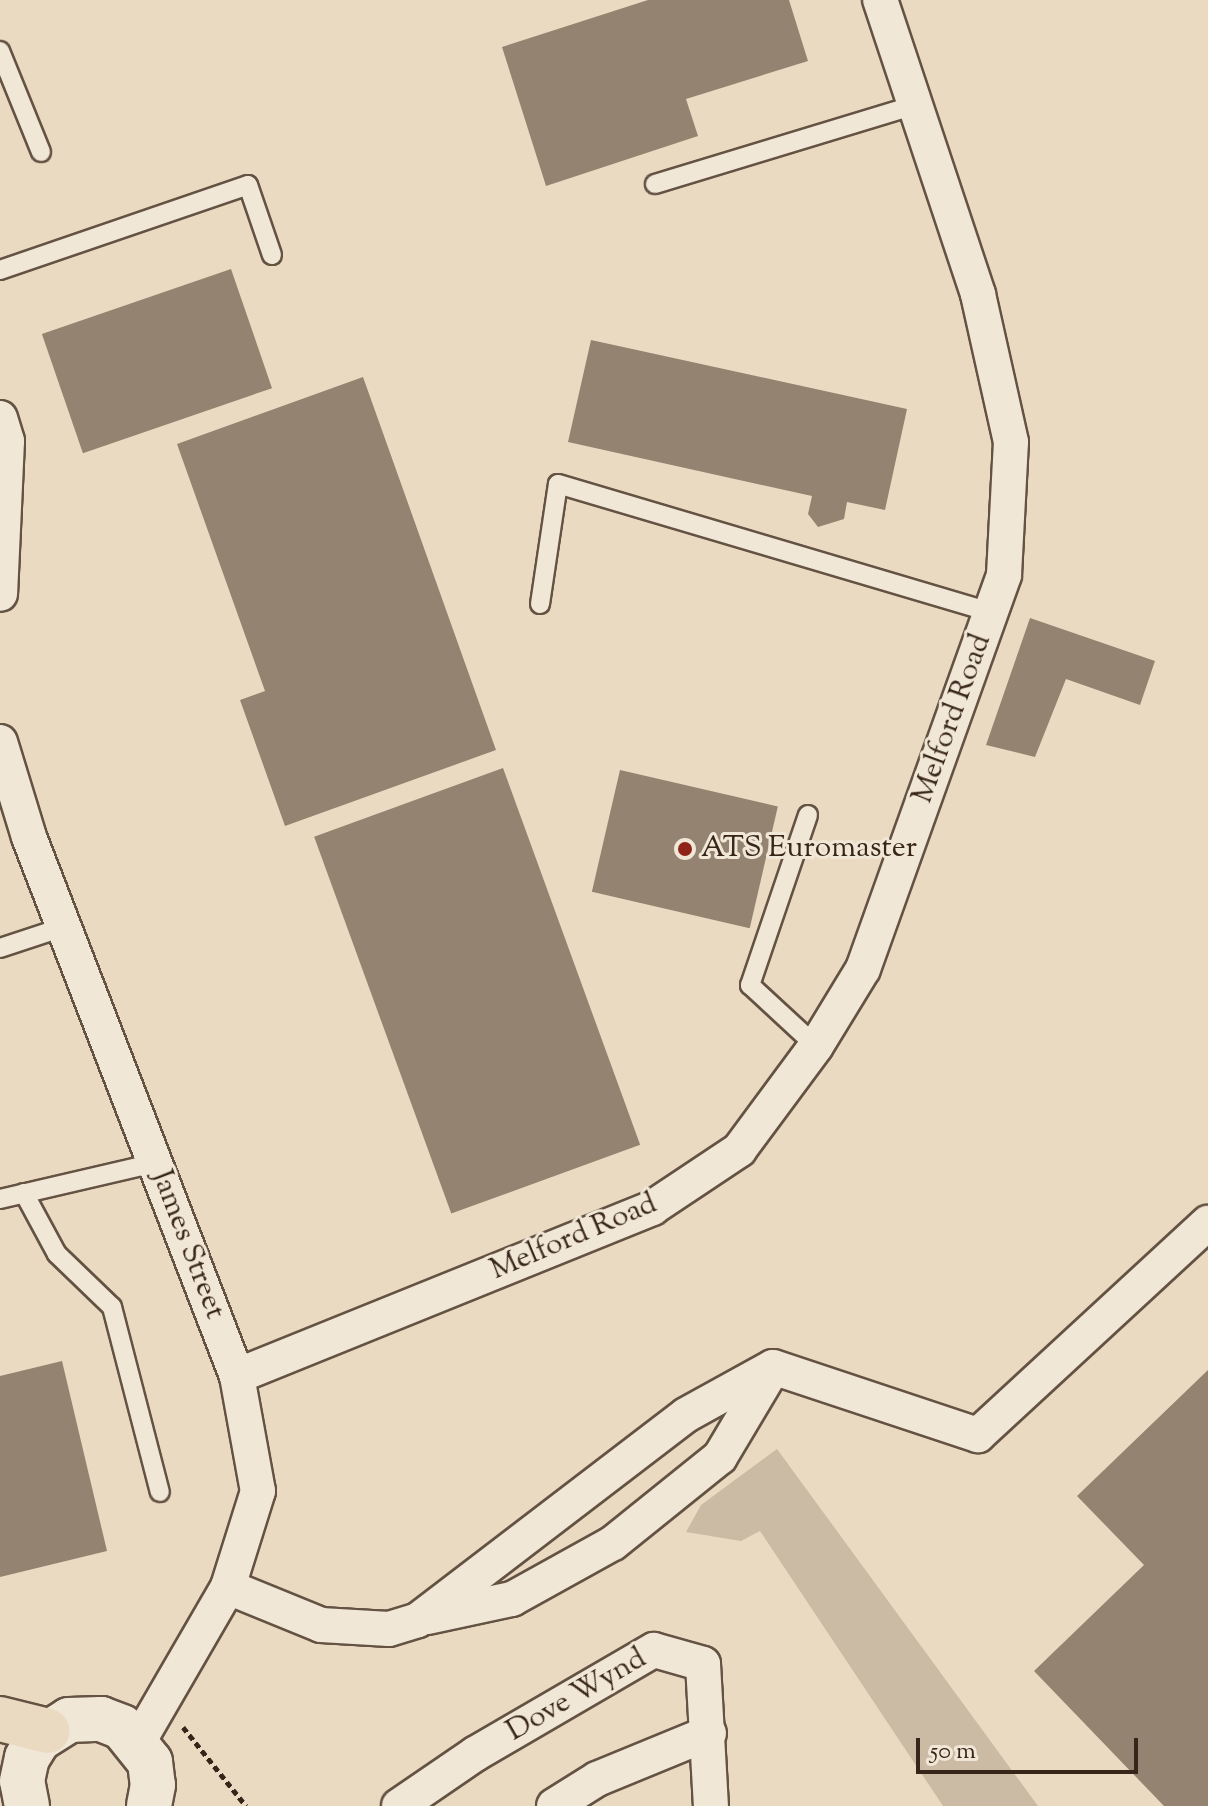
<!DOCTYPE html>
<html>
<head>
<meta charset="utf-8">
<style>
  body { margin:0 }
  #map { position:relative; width:1208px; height:1806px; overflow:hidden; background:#eadac1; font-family:"Sorts Mill Goudy",serif }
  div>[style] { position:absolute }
  .green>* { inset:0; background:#ccbba4 }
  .building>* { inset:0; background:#948370; transform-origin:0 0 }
  .path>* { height:5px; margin-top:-2.5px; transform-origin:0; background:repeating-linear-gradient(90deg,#372519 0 6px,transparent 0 10px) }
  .roads { filter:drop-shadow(2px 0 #645243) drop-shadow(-2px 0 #645243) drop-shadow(0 2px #645243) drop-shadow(0 -2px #645243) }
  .service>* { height:18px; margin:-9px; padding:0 9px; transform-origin:9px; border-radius:9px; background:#f1e7d7 }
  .minor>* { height:34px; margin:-17px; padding:0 17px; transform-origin:17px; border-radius:17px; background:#f1e7d7 }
  .tertiary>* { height:44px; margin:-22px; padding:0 22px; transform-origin:22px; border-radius:22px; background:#f1e7d7 }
  .trunk>* { height:44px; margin:-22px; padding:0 22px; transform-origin:22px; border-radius:22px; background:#eadac1 }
  .dots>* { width:22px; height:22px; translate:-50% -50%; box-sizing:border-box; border:4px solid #f1e7d7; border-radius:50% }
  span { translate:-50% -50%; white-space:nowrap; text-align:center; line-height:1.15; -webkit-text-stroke:6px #f1e7d7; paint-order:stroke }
  .street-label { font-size:30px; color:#372519 }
  .poi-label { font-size:30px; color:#372519 }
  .left { translate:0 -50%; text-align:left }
  .scale { position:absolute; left:916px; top:1738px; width:222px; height:36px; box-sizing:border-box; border:4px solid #372519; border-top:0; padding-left:10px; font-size:24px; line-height:28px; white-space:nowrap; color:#372519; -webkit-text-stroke:6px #f1e7d7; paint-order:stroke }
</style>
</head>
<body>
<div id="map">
  <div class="green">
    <div style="clip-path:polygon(777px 1449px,1038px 1806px,943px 1806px,760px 1531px,741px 1541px,686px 1532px,701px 1505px)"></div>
  </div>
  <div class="building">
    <div style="clip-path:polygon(648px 0,789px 0,808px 61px,686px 99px,698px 136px,546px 186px,502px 47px)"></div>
    <div style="left:231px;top:269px;width:126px;height:200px;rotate:71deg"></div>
    <div style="clip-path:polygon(591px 340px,907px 409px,885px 510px,847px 502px,844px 519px,818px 527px,808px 514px,812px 496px,568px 442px)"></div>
    <div style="clip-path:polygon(363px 377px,496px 750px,285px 826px,240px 700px,265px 691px,177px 444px)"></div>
    <div style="clip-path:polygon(1030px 618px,1155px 661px,1140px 705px,1066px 679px,1035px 757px,986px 745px)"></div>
    <div style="left:503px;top:768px;width:401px;height:201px;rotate:70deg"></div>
    <div style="left:620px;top:770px;width:162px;height:125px;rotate:13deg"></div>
    <div style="clip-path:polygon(62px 1361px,107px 1551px,0 1577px,0 1376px)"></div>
    <div style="clip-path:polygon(1208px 1370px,1208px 1806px,1164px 1806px,1034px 1671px,1144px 1565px,1077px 1496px)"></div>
  </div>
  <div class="path">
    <div style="left:183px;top:1727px;width:101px;rotate:51.4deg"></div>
  </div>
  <div class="roads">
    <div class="service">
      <div style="left:0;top:51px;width:109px;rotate:67.9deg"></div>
      <div style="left:655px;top:184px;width:272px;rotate:-16.9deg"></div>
      <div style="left:0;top:270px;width:262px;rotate:-18.9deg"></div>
      <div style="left:248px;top:185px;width:74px;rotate:71.1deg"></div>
      <div style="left:540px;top:604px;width:121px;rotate:-81.5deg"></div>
      <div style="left:558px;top:484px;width:452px;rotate:16.5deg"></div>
      <div style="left:808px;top:815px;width:180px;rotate:108.8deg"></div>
      <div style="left:750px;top:985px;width:90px;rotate:42.7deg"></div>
      <div style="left:0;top:948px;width:67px;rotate:-18.2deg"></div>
      <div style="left:24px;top:1193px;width:69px;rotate:61.6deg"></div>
      <div style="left:57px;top:1254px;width:76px;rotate:43.9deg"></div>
      <div style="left:112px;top:1307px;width:191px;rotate:75.5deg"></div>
      <div style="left:0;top:1199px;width:159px;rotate:-13.1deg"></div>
    </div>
    <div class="minor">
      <div style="left:0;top:418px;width:24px;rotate:73deg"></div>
      <div style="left:7px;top:441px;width:153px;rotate:92.6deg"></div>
      <div style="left:0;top:742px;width:99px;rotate:73deg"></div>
      <div style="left:29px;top:837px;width:578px;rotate:68.9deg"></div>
      <div style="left:237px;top:1376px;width:117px;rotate:79.7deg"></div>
      <div style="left:258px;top:1491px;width:101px;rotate:107.4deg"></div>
      <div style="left:228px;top:1587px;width:179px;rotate:120.1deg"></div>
      <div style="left:237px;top:1376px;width:448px;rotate:-22deg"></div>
      <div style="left:652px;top:1208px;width:105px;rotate:-33.7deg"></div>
      <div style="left:739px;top:1150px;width:129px;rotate:-53.5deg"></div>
      <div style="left:816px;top:1046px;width:90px;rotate:-58.6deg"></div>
      <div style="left:863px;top:969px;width:418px;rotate:-70.3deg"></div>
      <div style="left:1004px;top:575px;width:133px;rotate:-87deg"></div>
      <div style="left:1011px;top:442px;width:152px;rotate:-102.6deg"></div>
      <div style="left:978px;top:294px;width:310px;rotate:-108.4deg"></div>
      <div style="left:228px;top:1587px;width:100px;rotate:22.2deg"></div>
      <div style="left:321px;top:1625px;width:68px;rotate:3.4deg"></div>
      <div style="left:389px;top:1629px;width:30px;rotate:-17deg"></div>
      <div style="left:418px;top:1620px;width:337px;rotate:-37.4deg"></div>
      <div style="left:686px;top:1415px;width:99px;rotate:-28.9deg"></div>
      <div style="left:773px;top:1367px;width:216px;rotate:18.4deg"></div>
      <div style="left:978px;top:1435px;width:313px;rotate:-42.7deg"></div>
      <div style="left:427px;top:1617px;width:87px;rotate:-12deg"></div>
      <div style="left:512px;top:1599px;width:115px;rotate:-29deg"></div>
      <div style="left:613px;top:1543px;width:137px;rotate:-38.8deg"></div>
      <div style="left:720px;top:1457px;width:104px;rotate:-59.2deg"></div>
      <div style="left:399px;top:1806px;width:92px;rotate:-34.4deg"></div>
      <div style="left:475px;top:1754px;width:207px;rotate:-30.2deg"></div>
      <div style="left:654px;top:1650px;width:51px;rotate:15.9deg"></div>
      <div style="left:703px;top:1664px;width:142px;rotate:86.8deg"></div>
      <div style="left:554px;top:1806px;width:51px;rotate:-32.1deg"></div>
      <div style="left:597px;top:1779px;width:121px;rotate:-22.3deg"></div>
    </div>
    <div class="tertiary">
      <div style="left:27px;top:1806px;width:25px;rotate:-101deg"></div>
      <div style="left:22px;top:1781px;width:24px;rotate:-78deg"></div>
      <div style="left:27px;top:1758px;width:22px;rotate:-58deg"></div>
      <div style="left:39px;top:1739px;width:36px;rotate:-32deg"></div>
      <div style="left:69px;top:1720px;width:32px;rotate:-2deg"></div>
      <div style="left:101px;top:1719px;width:22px;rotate:21deg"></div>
      <div style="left:122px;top:1727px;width:45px;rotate:51.3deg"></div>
      <div style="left:150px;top:1762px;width:23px;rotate:83deg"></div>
      <div style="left:153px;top:1785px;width:21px;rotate:101deg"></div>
    </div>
    <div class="trunk">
      <div style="left:0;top:1719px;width:49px;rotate:14deg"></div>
    </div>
  </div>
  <div class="dots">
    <div style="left:685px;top:849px;background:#8f2418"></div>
  </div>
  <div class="street-label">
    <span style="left:953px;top:719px;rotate:-70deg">Melford Road</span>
    <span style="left:574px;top:1238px;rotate:-23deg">Melford Road</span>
    <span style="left:187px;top:1245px;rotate:69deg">James Street</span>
    <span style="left:577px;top:1696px;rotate:-30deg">Dove Wynd</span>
  </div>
  <div class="poi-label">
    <span class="left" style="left:701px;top:849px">ATS Euromaster</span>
  </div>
  <div class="scale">50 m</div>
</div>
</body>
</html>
